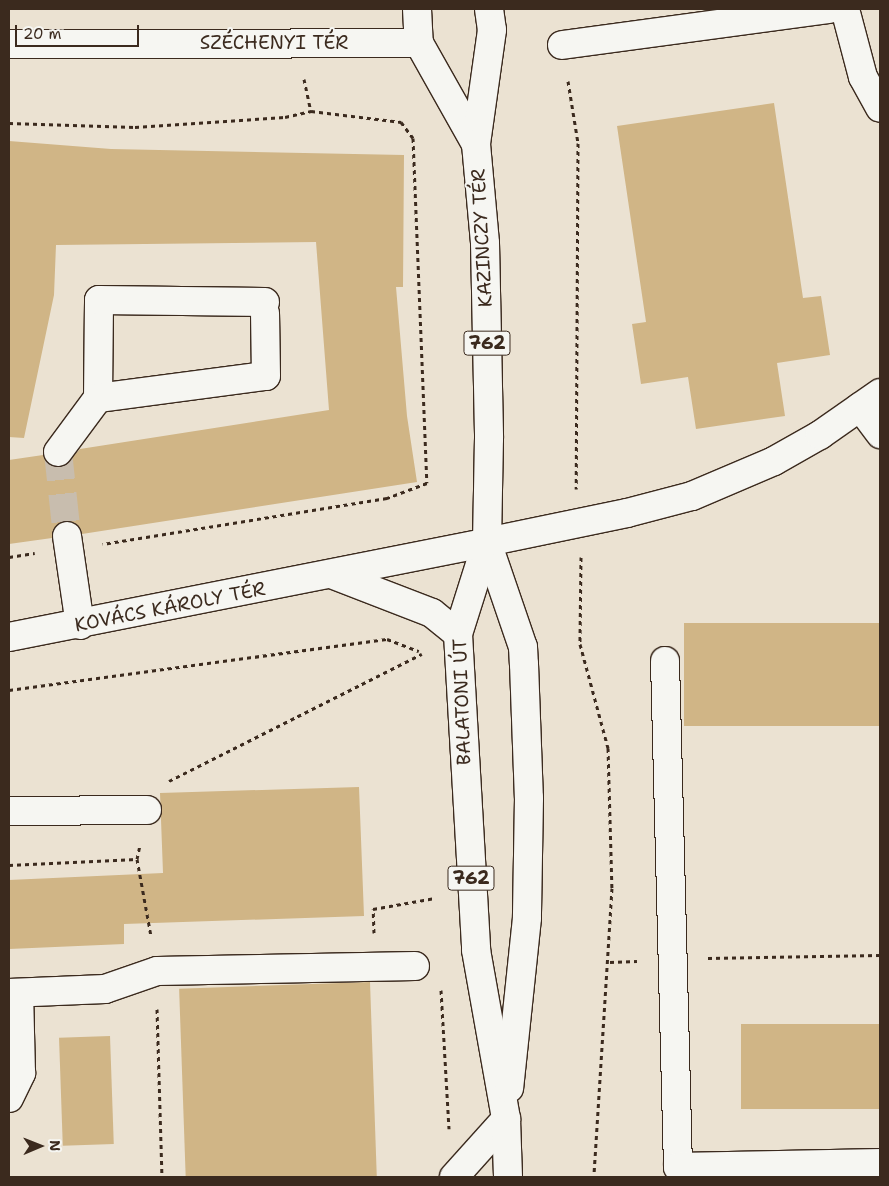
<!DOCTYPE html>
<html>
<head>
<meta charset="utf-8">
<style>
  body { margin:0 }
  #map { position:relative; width:889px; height:1186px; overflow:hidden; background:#ebe2d2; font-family:"Shantell Sans",sans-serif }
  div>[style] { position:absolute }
  .building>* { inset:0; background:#d0b586; transform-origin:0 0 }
  .minor-tunnel>* { height:28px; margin-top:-14px; transform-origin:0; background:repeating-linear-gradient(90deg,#c8bdae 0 28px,transparent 0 42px) }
  .path>* { height:3px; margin-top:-1.5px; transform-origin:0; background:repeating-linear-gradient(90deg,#3b2a1e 0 4px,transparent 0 8px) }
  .roads { filter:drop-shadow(1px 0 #3b2a1e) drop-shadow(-1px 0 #3b2a1e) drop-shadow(0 1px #3b2a1e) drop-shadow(0 -1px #3b2a1e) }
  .minor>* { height:28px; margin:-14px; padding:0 14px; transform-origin:14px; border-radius:14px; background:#f6f6f2 }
  .major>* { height:28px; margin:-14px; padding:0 14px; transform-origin:14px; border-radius:14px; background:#f6f6f2 }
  span { translate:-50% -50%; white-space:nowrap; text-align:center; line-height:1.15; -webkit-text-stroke:4px #f6f6f2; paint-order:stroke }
  .shield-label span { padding:1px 4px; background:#f6f6f2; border:1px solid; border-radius:4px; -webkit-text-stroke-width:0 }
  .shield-label { font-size:18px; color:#3b2a1e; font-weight:700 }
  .street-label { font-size:19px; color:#3b2a1e }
  .frame { position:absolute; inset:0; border:10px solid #3b2a1e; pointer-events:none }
  .north { position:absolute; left:15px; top:1121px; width:50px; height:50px; -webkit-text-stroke:4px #f6f6f2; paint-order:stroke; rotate:89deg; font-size:14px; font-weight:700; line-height:20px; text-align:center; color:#3b2a1e }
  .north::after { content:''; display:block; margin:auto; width:18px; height:22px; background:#3b2a1e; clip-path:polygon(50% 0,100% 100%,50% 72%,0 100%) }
  .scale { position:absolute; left:15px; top:25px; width:124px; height:22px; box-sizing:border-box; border:2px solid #3b2a1e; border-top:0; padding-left:6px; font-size:15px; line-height:18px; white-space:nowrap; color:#3b2a1e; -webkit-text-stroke:4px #f6f6f2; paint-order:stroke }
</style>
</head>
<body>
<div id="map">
  <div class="building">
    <div style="clip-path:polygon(774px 103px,803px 298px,821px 296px,830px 355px,777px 363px,785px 416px,696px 429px,688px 377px,641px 384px,632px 324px,646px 322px,617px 126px)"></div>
    <div style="clip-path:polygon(9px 141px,111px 149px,404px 155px,403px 287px,396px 287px,407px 416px,417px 482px,82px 534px,73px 522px,64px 521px,53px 530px,52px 538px,9px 544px,9px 460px,43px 455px,49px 465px,64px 466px,80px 449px,329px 410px,316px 242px,56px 245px,54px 295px,24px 438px,9px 437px)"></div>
    <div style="left:880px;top:623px;width:103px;height:196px;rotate:90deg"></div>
    <div style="clip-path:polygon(359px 787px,364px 916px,124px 924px,124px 944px,9px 949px,9px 880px,163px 873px,160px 793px)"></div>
    <div style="left:370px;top:982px;width:195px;height:191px;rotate:88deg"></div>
    <div style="left:880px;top:1024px;width:85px;height:139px;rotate:90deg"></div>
    <div style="left:110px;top:1036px;width:108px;height:51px;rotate:88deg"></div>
  </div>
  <div class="minor-tunnel">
    <div style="left:58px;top:452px;width:84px;rotate:83.9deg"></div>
  </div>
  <div class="path">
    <div style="left:304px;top:79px;width:33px;rotate:78deg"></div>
    <div style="left:568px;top:81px;width:63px;rotate:80.8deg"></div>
    <div style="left:578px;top:143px;width:346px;rotate:90.3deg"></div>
    <div style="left:9px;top:123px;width:126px;rotate:1.8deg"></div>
    <div style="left:135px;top:127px;width:150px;rotate:-3.8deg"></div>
    <div style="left:285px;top:117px;width:27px;rotate:-13deg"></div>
    <div style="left:311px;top:111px;width:91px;rotate:7deg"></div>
    <div style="left:401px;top:122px;width:20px;rotate:53deg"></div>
    <div style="left:413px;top:138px;width:345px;rotate:87.7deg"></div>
    <div style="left:427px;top:483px;width:43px;rotate:159.4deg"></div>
    <div style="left:387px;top:498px;width:288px;rotate:170.8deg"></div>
    <div style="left:9px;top:557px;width:26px;rotate:-9deg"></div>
    <div style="left:581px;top:557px;width:87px;rotate:90.7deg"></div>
    <div style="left:580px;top:644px;width:108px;rotate:74.9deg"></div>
    <div style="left:608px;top:748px;width:140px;rotate:88.4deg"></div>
    <div style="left:612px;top:888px;width:290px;rotate:93.6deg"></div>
    <div style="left:9px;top:690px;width:381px;rotate:-7.7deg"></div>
    <div style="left:387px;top:639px;width:34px;rotate:21deg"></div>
    <div style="left:169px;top:781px;width:283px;rotate:-26.7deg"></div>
    <div style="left:137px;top:859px;width:14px;rotate:-78deg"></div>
    <div style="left:9px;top:865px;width:128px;rotate:-2.7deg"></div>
    <div style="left:137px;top:859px;width:78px;rotate:79.7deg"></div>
    <div style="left:374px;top:933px;width:24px;rotate:-92deg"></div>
    <div style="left:373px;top:909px;width:63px;rotate:-10.1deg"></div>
    <div style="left:708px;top:958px;width:172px;rotate:-1deg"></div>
    <div style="left:610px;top:962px;width:27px;rotate:-2deg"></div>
    <div style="left:441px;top:990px;width:139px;rotate:86.7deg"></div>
    <div style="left:157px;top:1009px;width:168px;rotate:88.3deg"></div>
  </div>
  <div class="roads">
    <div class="minor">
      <div style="left:845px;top:9px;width:70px;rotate:75.2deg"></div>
      <div style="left:863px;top:77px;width:35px;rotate:61deg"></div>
      <div style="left:9px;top:44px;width:410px;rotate:-0.1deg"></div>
      <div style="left:562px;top:45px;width:270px;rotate:-7.7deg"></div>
      <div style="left:98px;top:398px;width:98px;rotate:-89.4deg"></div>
      <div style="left:99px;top:300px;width:166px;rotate:0.7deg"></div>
      <div style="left:860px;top:407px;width:34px;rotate:53deg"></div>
      <div style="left:58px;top:452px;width:67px;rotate:-53.5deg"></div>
      <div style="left:98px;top:398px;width:169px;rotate:-7.5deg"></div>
      <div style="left:266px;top:376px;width:63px;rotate:-90.9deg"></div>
      <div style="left:67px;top:536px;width:90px;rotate:81.7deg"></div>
      <div style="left:487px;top:542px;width:143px;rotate:-11.7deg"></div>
      <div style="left:627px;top:513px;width:67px;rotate:-14.7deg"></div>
      <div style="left:692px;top:496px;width:89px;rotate:-23.1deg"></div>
      <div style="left:774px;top:461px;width:53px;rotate:-29.5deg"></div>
      <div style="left:820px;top:435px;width:73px;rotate:-35deg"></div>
      <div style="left:665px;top:661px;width:506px;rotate:88.53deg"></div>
      <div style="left:678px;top:1167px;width:202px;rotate:-1.1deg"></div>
      <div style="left:9px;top:811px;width:138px;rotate:-0.4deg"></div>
      <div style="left:9px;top:993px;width:96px;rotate:-2.4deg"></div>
      <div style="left:105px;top:989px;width:55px;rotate:-19.1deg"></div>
      <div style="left:157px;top:971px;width:258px;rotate:-1.1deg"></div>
      <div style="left:9px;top:1098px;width:28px;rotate:-64deg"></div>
      <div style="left:21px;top:1073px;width:80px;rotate:-91.4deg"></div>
      <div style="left:454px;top:1177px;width:78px;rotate:-48.1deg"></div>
    </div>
    <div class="major">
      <div style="left:417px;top:9px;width:34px;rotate:87deg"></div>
      <div style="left:419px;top:43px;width:116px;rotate:60.6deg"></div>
      <div style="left:489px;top:9px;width:21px;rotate:82deg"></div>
      <div style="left:492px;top:30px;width:115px;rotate:98deg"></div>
      <div style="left:476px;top:144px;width:99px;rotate:84.8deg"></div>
      <div style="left:485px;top:243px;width:195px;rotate:88.8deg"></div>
      <div style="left:489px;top:438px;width:104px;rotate:91.1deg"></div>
      <div style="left:487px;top:542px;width:96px;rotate:107.5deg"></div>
      <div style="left:458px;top:634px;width:317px;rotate:86.7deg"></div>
      <div style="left:476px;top:950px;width:172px;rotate:79.9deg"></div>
      <div style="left:506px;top:1119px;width:58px;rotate:88deg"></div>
      <div style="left:487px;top:542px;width:111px;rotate:71.1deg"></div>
      <div style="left:523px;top:647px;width:17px;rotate:87deg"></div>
      <div style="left:524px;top:664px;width:134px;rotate:87.9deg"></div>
      <div style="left:529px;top:798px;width:120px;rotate:91deg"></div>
      <div style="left:527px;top:918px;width:171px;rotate:96deg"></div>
      <div style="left:331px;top:574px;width:108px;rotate:21.1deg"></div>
      <div style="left:432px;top:613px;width:33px;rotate:39deg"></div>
      <div style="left:9px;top:637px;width:487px;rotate:-11.2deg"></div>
    </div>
  </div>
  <div class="shield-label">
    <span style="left:487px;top:343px">762</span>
    <span style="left:471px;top:878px">762</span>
  </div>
  <div class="street-label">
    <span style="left:274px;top:43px">SZÉCHENYI TÉR</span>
    <span style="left:482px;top:238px;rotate:-93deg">KAZINCZY TÉR</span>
    <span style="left:170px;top:607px;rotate:-11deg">KOVÁCS KÁROLY TÉR</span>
    <span style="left:462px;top:702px;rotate:-92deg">BALATONI ÚT</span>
  </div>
  <div class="frame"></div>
  <div class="north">N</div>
  <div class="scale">20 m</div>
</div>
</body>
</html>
